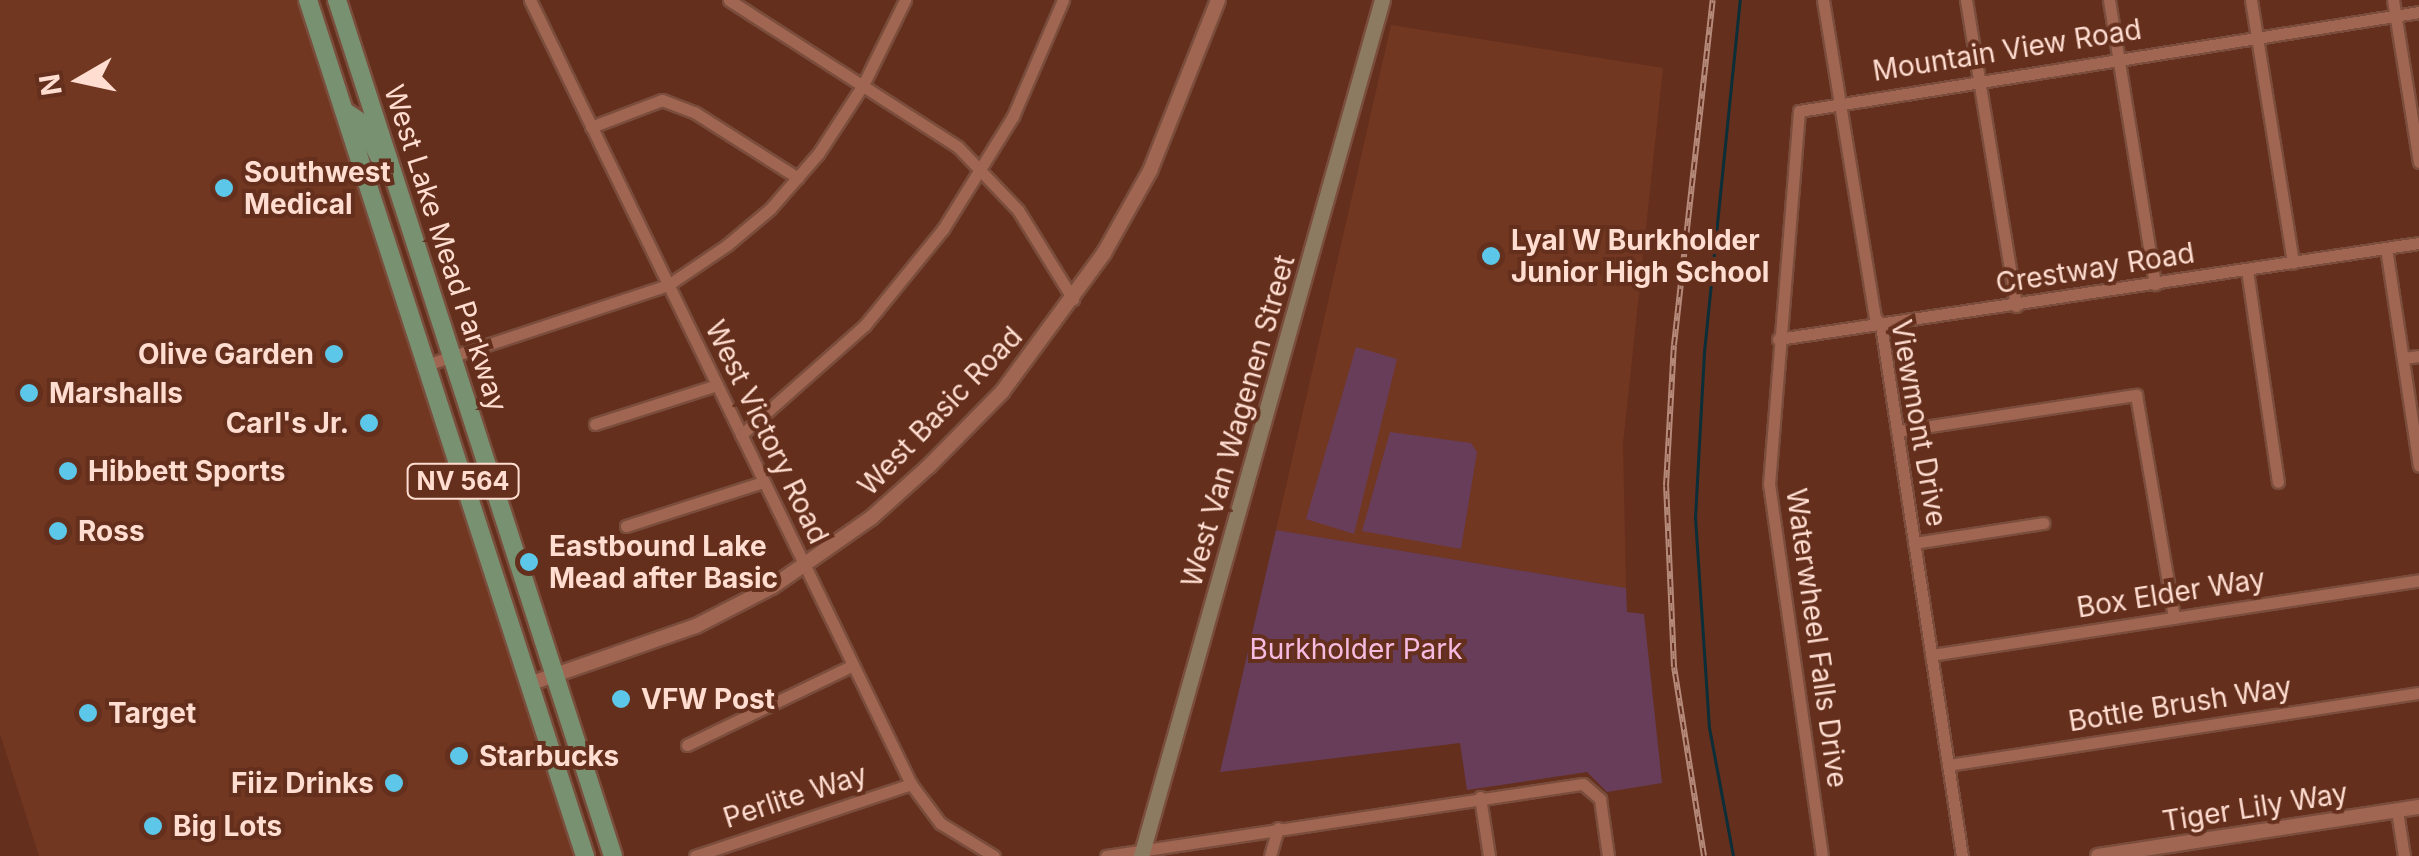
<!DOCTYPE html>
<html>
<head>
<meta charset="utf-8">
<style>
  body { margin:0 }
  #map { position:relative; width:2419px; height:856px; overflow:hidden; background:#642f1c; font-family:Inter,sans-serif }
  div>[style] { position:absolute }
  .built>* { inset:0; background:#723721 }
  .green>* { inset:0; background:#683d59 }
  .stream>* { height:2.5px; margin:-1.25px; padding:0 1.25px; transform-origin:1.25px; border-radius:1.25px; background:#0b2e38 }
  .roads { filter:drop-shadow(2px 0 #7a4d3c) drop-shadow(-2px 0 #7a4d3c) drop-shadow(0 2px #7a4d3c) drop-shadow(0 -2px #7a4d3c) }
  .minor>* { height:11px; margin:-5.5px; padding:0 5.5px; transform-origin:5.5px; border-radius:5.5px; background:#a06652 }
  .tertiary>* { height:14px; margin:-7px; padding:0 7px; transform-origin:7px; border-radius:7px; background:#a06652 }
  .secondary>* { height:15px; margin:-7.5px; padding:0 7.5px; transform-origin:7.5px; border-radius:7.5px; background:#8c7b61 }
  .primary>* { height:18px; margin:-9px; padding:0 9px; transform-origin:9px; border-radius:9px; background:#779171 }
  .rail>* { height:6px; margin-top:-3px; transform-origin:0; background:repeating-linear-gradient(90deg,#642f1c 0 8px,#b58a7a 0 16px); box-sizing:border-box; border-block:2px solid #b58a7a }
  .dots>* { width:28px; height:28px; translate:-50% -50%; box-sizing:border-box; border:5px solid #642f1c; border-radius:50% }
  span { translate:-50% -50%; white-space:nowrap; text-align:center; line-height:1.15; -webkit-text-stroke:8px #642f1c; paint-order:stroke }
  .shield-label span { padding:2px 8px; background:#642f1c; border:2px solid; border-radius:8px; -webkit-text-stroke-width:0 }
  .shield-label { font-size:25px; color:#ffddd1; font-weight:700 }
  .street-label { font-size:28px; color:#ffddd1 }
  .poi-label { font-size:28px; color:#ffddd1; font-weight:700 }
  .left { translate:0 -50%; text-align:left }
  .right { translate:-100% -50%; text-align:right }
  .park-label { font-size:28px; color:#f6bbe1 }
  .north { position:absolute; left:30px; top:30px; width:100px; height:100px; -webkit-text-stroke:8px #642f1c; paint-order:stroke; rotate:261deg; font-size:28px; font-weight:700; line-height:40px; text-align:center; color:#ffddd1 }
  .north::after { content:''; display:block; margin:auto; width:35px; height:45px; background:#ffddd1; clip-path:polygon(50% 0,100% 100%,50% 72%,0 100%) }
</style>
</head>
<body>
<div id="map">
  <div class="built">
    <div style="clip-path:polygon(0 0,298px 0,574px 856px,39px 856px,0 734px)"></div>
    <div style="clip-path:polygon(1391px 25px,1663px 68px,1623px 444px,1626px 588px,1276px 530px)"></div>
  </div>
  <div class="green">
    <div style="clip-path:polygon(1356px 347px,1397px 359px,1354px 534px,1306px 519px)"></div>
    <div style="clip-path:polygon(1390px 432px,1471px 443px,1477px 452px,1461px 549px,1362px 531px)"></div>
    <div style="clip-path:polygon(1276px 530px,1626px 588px,1627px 612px,1644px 614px,1662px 783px,1607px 792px,1587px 772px,1467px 790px,1460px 743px,1220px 772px)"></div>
  </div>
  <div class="stream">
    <div style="left:1733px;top:856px;width:130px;rotate:-100.6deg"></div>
    <div style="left:1709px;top:728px;width:210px;rotate:-93.8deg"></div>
    <div style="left:1695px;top:518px;width:166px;rotate:-86.9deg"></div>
    <div style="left:1704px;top:352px;width:354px;rotate:-84.2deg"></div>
  </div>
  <div class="roads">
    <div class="minor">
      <div style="left:530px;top:0;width:872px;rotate:64.08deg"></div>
      <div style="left:911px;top:784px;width:49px;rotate:53.4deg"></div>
      <div style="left:940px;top:823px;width:63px;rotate:31.4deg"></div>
      <div style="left:729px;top:0;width:272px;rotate:32.7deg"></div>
      <div style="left:958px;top:147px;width:87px;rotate:46.4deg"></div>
      <div style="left:1018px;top:210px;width:105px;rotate:58.3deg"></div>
      <div style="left:1823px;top:0;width:321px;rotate:80.7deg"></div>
      <div style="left:1875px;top:317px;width:10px;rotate:53deg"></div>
      <div style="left:1881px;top:325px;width:537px;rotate:81.33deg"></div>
      <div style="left:1966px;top:0;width:310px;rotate:80.7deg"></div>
      <div style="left:2109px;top:0;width:288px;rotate:80.8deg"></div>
      <div style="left:2251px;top:0;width:266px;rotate:80.9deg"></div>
      <div style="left:2393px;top:0;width:164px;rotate:80.9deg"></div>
      <div style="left:591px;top:127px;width:76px;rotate:-20.8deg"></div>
      <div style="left:662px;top:100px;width:34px;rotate:21deg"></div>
      <div style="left:694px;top:112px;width:123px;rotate:32.4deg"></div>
      <div style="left:2386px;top:248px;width:220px;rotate:81.4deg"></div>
      <div style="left:2247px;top:270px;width:214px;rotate:81.7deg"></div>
      <div style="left:1778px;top:339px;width:648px;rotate:-8.52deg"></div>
      <div style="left:2403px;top:358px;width:16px;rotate:-7deg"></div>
      <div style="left:426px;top:365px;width:255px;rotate:-18.3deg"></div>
      <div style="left:668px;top:285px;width:71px;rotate:-34.1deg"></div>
      <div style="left:727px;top:245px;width:56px;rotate:-39.9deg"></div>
      <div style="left:770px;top:209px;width:73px;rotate:-48.9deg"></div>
      <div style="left:818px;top:154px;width:82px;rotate:-56.9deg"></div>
      <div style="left:863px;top:85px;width:95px;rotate:-63.7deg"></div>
      <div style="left:595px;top:424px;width:128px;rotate:-17.7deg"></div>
      <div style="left:1897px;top:431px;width:242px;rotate:-8.6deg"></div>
      <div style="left:2136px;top:395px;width:226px;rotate:80.3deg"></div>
      <div style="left:741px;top:435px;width:166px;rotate:-41.6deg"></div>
      <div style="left:865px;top:325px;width:124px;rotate:-50.9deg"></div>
      <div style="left:943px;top:229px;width:133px;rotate:-58.2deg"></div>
      <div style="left:1013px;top:116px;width:126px;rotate:-66.7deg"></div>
      <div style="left:626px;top:526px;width:144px;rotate:-17.8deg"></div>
      <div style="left:1914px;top:543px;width:131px;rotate:-8.8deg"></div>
      <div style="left:1931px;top:655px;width:494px;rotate:-8.7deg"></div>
      <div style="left:687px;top:745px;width:184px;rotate:-25.7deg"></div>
      <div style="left:1948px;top:765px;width:476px;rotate:-8.7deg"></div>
      <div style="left:1480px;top:797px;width:60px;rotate:81.3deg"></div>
      <div style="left:2397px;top:811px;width:46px;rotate:81.2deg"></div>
      <div style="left:695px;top:856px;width:228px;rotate:-18.4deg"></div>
      <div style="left:1106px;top:856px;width:482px;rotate:-8.6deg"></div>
      <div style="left:1583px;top:784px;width:23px;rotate:41deg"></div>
      <div style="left:1600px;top:799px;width:58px;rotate:82deg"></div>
      <div style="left:1270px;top:856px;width:29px;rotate:-74deg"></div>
      <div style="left:1822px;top:856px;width:376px;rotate:-98.1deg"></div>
      <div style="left:1769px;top:484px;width:374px;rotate:-85.4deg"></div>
      <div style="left:1799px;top:111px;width:628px;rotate:-9.07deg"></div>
    </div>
    <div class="tertiary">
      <div style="left:529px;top:684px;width:177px;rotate:-19.2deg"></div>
      <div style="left:696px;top:626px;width:85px;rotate:-27.2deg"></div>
      <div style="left:772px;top:587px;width:121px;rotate:-34.9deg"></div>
      <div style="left:871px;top:518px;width:78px;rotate:-41.9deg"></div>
      <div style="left:929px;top:466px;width:104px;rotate:-45.4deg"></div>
      <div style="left:1002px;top:392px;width:172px;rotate:-53.7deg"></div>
      <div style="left:1104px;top:253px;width:94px;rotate:-60.7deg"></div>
      <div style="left:1150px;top:171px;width:184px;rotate:-68.3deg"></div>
      <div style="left:2098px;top:856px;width:325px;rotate:-8.7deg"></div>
    </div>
    <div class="secondary">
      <div style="left:1141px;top:856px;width:889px;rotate:-74.28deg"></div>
    </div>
    <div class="primary">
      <div style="left:308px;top:0;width:900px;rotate:72.07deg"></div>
      <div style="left:337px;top:0;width:899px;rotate:72.13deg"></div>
      <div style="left:344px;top:111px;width:22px;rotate:34deg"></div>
      <div style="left:362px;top:123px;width:38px;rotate:63deg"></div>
    </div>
  </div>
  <div class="rail">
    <div style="left:1704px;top:856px;width:191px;rotate:-99deg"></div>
    <div style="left:1674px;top:667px;width:181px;rotate:-92.5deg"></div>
    <div style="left:1666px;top:486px;width:141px;rotate:-86.8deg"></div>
    <div style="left:1674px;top:345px;width:347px;rotate:-83.6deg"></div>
  </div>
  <div class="dots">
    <div style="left:224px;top:188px;background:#5cc7e8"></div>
    <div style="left:1491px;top:256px;background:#5cc7e8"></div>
    <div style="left:334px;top:354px;background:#5cc7e8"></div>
    <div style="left:29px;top:393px;background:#5cc7e8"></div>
    <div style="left:369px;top:423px;background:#5cc7e8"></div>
    <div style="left:68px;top:471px;background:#5cc7e8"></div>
    <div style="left:58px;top:531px;background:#5cc7e8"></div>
    <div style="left:529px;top:562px;background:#5cc7e8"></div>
    <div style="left:621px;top:699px;background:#5cc7e8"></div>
    <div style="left:88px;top:713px;background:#5cc7e8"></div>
    <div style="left:459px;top:756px;background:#5cc7e8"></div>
    <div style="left:394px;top:783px;background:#5cc7e8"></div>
    <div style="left:153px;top:826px;background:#5cc7e8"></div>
  </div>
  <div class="shield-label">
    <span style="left:463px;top:481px">NV 564</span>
  </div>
  <div class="street-label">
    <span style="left:2007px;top:50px;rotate:-9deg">Mountain View Road</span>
    <span style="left:446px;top:248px;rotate:72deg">West Lake Mead Parkway</span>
    <span style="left:2095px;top:268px;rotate:-9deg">Crestway Road</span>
    <span style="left:940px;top:411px;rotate:-46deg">West Basic Road</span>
    <span style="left:1238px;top:421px;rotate:-74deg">West Van Wagenen Street</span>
    <span style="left:1919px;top:423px;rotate:80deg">Viewmont Drive</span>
    <span style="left:767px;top:432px;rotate:64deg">West Victory Road</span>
    <span style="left:2171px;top:593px;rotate:-9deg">Box Elder Way</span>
    <span style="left:1817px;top:638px;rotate:82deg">Waterwheel Falls Drive</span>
    <span style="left:2180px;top:704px;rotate:-9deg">Bottle Brush Way</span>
    <span style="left:795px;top:796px;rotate:-18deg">Perlite Way</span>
    <span style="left:2255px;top:807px;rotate:-9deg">Tiger Lily Way</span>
  </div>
  <div class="poi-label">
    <span class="left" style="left:244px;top:188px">Southwest<br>Medical</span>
    <span class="left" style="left:1511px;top:256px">Lyal W Burkholder<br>Junior High School</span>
    <span class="right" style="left:314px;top:354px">Olive Garden</span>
    <span class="left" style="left:49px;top:393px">Marshalls</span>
    <span class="right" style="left:349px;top:423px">Carl's Jr.</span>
    <span class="left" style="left:88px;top:471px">Hibbett Sports</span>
    <span class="left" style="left:78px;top:531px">Ross</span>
    <span class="left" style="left:549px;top:562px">Eastbound Lake<br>Mead after Basic</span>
    <span class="left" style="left:641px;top:699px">VFW Post</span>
    <span class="left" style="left:108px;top:713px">Target</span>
    <span class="left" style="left:479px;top:756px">Starbucks</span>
    <span class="right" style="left:374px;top:783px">Fiiz Drinks</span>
    <span class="left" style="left:173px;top:826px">Big Lots</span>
  </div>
  <div class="park-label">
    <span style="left:1356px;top:649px">Burkholder Park</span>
  </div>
  <div class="north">N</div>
</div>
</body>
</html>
